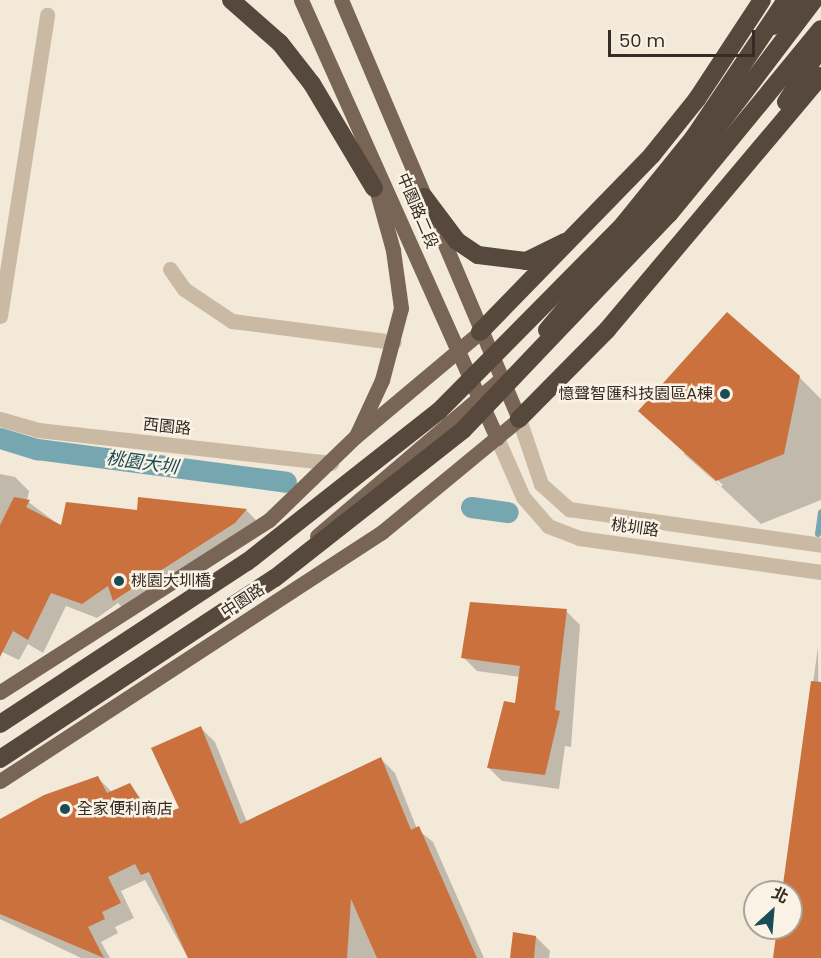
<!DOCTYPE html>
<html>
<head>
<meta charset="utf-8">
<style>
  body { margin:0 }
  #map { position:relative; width:821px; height:958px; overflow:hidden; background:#f2e9d8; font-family:Poppins,"Noto Sans TC",sans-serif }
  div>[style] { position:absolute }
  .shadow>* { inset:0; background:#0003 }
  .stream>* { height:6px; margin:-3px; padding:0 3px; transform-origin:3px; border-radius:3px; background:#76a6b0 }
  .canal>* { height:21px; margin:-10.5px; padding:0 10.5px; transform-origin:10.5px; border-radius:10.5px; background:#76a6b0 }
  .building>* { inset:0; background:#ca713e }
  .minor>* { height:15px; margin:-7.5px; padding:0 7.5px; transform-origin:7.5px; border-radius:7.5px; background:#cabaa4 }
  .major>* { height:15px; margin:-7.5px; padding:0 7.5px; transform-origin:7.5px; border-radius:7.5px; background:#786556 }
  .highway>* { height:18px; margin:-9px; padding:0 9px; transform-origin:9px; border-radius:9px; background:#56483c }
  .highway-bridge>* { height:18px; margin:-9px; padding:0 9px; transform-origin:9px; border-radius:9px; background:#56483c }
  .dots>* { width:16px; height:16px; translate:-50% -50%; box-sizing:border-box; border:3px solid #faf2e4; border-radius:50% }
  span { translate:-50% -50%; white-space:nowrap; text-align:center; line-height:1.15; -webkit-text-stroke:5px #faf2e4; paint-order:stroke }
  .street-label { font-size:16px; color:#352c26 }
  .poi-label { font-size:16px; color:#352c26 }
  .right { translate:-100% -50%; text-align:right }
  .left { translate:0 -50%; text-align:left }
  .water-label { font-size:18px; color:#1a4c57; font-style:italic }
  .north { position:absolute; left:743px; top:880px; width:60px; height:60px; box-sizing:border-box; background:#faf2e4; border:2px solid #aba398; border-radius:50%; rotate:26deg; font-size:16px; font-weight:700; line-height:24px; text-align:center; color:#352c26 }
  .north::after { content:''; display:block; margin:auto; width:21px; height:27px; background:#1a4c57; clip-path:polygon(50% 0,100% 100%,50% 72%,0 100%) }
  .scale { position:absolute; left:608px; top:30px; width:147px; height:27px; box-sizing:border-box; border:3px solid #352c26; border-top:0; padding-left:8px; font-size:18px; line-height:21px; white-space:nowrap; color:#352c26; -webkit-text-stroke:4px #faf2e4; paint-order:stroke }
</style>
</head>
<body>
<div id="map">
  <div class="shadow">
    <div style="clip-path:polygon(evenodd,799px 377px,821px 399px,821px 500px,761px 524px,640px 411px,799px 377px,684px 450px,723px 485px,721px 487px,684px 454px,684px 450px)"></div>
    <div style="clip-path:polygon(0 474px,15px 477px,29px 491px,27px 501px,62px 527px,138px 512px,246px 510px,260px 524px,129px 614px,118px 603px,97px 618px,66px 606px,43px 653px,28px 644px,19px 660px,0 651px)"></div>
    <div style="clip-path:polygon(566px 611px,580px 625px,571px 747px,565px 746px,559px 789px,502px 781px,488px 767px,516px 705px,520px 677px,477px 671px,463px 657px)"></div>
    <div style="clip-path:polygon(818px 647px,821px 958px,775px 958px,779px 928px,791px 928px,791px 892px,784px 892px)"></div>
    <div style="clip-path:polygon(201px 728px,215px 742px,247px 822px,381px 759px,395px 773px,417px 829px,433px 842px,484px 958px,188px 958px,145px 880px,121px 891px,134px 918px,115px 927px,118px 933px,101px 942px,110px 958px,81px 958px,0 919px,0 820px,98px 778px,112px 792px,130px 784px,156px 819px,182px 809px)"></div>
    <div style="clip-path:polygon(536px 937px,550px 951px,549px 958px,511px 958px)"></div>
  </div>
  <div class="stream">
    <div style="left:818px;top:534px;width:22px;rotate:-82deg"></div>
  </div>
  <div class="canal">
    <div style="left:0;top:438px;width:39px;rotate:17deg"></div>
    <div style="left:37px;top:449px;width:251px;rotate:7.5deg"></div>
    <div style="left:471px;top:507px;width:37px;rotate:8deg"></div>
  </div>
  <div class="building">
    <div style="clip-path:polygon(727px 312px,800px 376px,784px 454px,716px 481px,638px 411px)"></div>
    <div style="clip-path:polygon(14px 497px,30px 500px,26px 507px,61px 525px,66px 502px,137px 510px,138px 497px,247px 509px,235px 523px,113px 601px,108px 586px,82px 604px,51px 593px,28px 640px,13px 631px,0 657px,0 525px)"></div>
    <div style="clip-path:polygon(470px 602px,567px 609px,555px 710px,560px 711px,545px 775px,487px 768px,504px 701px,515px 703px,520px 666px,461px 658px)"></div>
    <div style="clip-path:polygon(811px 681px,821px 682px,821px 958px,773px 958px,777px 928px,791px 928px,791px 892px,782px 892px)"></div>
    <div style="clip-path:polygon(201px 726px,240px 824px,381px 757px,411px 830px,419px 826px,477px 958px,377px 958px,351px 899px,347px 958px,188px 958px,149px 872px,141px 875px,135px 864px,108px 877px,121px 903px,102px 912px,105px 919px,88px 927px,104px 958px,0 914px,0 819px,44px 795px,98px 776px,107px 793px,130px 783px,152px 819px,179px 808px,151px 748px)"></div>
    <div style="clip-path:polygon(513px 932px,536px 936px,534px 958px,510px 958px)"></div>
  </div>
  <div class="minor">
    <div style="left:170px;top:269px;width:24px;rotate:55deg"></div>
    <div style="left:184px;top:289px;width:58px;rotate:33.7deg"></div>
    <div style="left:232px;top:321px;width:163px;rotate:7.4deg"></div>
    <div style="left:0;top:316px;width:305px;rotate:-81.1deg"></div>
    <div style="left:0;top:419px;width:40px;rotate:16deg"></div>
    <div style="left:38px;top:430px;width:295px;rotate:6.4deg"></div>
    <div style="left:519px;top:419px;width:69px;rotate:71.3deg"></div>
    <div style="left:541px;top:484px;width:38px;rotate:42deg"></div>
    <div style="left:569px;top:509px;width:255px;rotate:8.1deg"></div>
    <div style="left:497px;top:438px;width:64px;rotate:66.2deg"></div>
    <div style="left:523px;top:497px;width:38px;rotate:49deg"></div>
    <div style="left:548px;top:526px;width:33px;rotate:21deg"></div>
    <div style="left:579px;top:538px;width:244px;rotate:8deg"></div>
  </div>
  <div class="major">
    <div style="left:301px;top:0;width:480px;rotate:65.9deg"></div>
    <div style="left:357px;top:434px;width:60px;rotate:-65.2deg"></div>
    <div style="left:382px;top:380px;width:74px;rotate:-75.2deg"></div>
    <div style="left:401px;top:308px;width:59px;rotate:-97.9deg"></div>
    <div style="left:393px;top:250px;width:75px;rotate:-105.5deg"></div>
    <div style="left:317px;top:536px;width:243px;rotate:-40.5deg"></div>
    <div style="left:0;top:692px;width:319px;rotate:-32.6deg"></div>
    <div style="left:269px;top:520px;width:120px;rotate:-44deg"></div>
    <div style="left:355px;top:437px;width:163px;rotate:-40deg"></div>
    <div style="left:0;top:781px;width:456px;rotate:-33.1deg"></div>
    <div style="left:382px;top:532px;width:178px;rotate:-39.5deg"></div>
    <div style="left:519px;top:419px;width:455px;rotate:-113deg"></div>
  </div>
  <div class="highway">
    <div style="left:231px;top:0;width:65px;rotate:41.3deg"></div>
    <div style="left:280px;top:43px;width:52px;rotate:52deg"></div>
    <div style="left:312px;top:84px;width:121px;rotate:59.2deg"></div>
    <div style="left:773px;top:26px;width:37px;rotate:-44deg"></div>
    <div style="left:786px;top:102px;width:65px;rotate:-57.5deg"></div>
    <div style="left:424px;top:197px;width:55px;rotate:53.1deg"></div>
    <div style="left:457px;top:241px;width:25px;rotate:34deg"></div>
    <div style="left:478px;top:255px;width:48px;rotate:7.1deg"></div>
    <div style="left:526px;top:261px;width:43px;rotate:-26deg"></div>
    <div style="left:547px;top:330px;width:233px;rotate:-49.5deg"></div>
    <div style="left:698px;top:153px;width:192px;rotate:-52.8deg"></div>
    <div style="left:480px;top:332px;width:247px;rotate:-45.8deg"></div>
    <div style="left:652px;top:155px;width:72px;rotate:-51.2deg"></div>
    <div style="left:697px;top:99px;width:118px;rotate:-56.7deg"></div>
    <div style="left:519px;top:419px;width:125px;rotate:-45.3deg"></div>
    <div style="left:607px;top:330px;width:332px;rotate:-49.9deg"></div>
  </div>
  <div class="highway-bridge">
    <div style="left:0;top:724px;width:295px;rotate:-33.3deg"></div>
    <div style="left:247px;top:562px;width:244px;rotate:-38.2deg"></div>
    <div style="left:439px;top:411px;width:262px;rotate:-45.3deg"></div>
    <div style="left:623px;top:225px;width:113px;rotate:-51.1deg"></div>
    <div style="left:694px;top:137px;width:165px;rotate:-56.1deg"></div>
    <div style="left:0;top:759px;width:329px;rotate:-33.4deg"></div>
    <div style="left:275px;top:578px;width:239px;rotate:-38.2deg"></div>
    <div style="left:463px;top:430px;width:298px;rotate:-46.4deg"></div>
    <div style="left:669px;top:214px;width:239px;rotate:-50.6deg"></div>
  </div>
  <div class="dots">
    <div style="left:725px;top:394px;background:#1a4c57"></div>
    <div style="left:119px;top:581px;background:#1a4c57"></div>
    <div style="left:65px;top:809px;background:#1a4c57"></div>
  </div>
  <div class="street-label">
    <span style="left:417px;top:211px;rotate:67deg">中園路二段</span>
    <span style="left:167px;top:427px;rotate:6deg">西園路</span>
    <span style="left:635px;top:528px;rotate:8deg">桃圳路</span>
    <span style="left:243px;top:601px;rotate:-33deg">中園路</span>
  </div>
  <div class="poi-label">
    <span class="right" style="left:713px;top:394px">憶聲智匯科技園區A棟</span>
    <span class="left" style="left:131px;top:581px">桃園大圳橋</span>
    <span class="left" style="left:77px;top:809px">全家便利商店</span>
  </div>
  <div class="water-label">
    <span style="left:142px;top:463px;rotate:8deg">桃園大圳</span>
  </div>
  <div class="north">北</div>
  <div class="scale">50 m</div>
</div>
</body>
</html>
